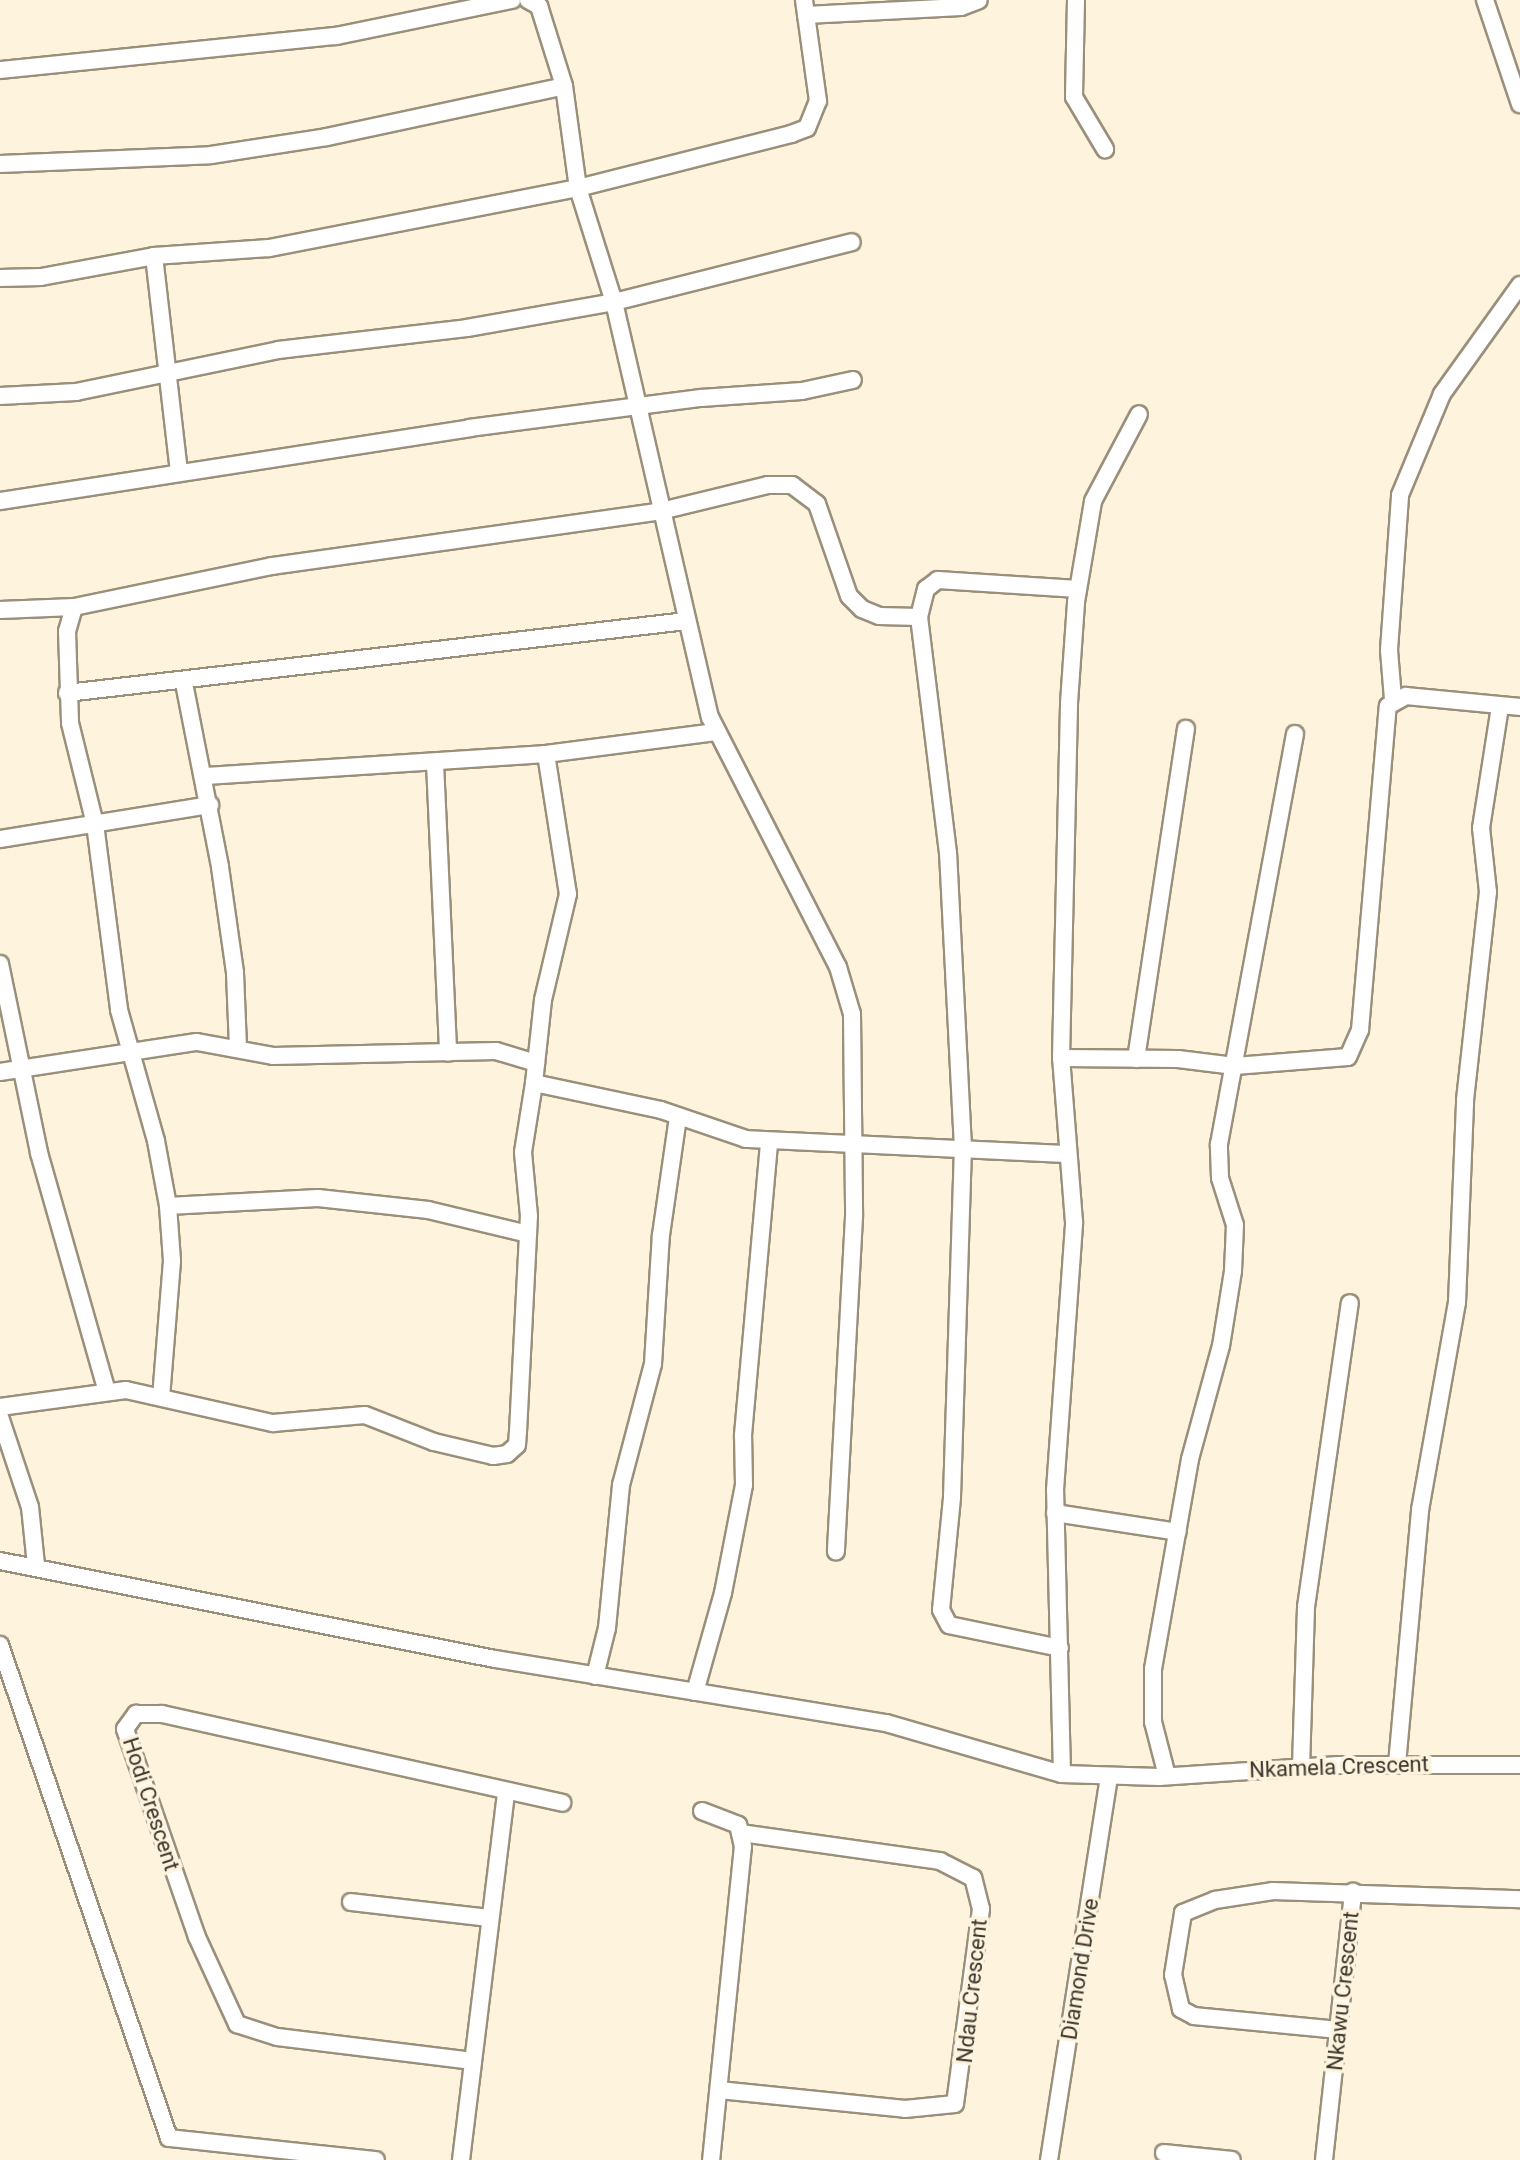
<!DOCTYPE html>
<html>
<head>
<meta charset="utf-8">
<style>
  body { margin:0 }
  #map { position:relative; width:1520px; height:2160px; overflow:hidden; background:#fef3dd; font-family:Roboto,sans-serif }
  div>[style] { position:absolute }
  .roads { filter:drop-shadow(2px 0 #9a8f7b) drop-shadow(-2px 0 #9a8f7b) drop-shadow(0 2px #9a8f7b) drop-shadow(0 -2px #9a8f7b) }
  .minor>* { height:16px; margin:-8px; padding:0 8px; transform-origin:8px; border-radius:8px; background:#fff }
  span { translate:-50% -50%; white-space:nowrap; text-align:center; line-height:1.15; -webkit-text-stroke:7px #fef3dd; paint-order:stroke }
  .street-label { font-size:22px; color:#3b362e }
</style>
</head>
<body>
<div id="map">
  <div class="roads">
    <div class="minor">
      <div style="left:528px;top:0;width:13px;rotate:29deg"></div>
      <div style="left:539px;top:6px;width:84px;rotate:72.6deg"></div>
      <div style="left:564px;top:86px;width:103px;rotate:82.2deg"></div>
      <div style="left:578px;top:188px;width:120px;rotate:72.5deg"></div>
      <div style="left:614px;top:302px;width:426px;rotate:77deg"></div>
      <div style="left:710px;top:717px;width:281px;rotate:62.9deg"></div>
      <div style="left:838px;top:967px;width:49px;rotate:73.4deg"></div>
      <div style="left:852px;top:1014px;width:203px;rotate:89.4deg"></div>
      <div style="left:854px;top:1217px;width:335px;rotate:93.1deg"></div>
      <div style="left:1076px;top:0;width:97px;rotate:91.2deg"></div>
      <div style="left:1074px;top:97px;width:61px;rotate:59.2deg"></div>
      <div style="left:1485px;top:0;width:110px;rotate:71.4deg"></div>
      <div style="left:806px;top:15px;width:155px;rotate:-3deg"></div>
      <div style="left:961px;top:7px;width:19px;rotate:-21deg"></div>
      <div style="left:0;top:70px;width:338px;rotate:-5.8deg"></div>
      <div style="left:336px;top:36px;width:180px;rotate:-11.6deg"></div>
      <div style="left:0;top:164px;width:211px;rotate:-2.4deg"></div>
      <div style="left:211px;top:155px;width:117px;rotate:-8.8deg"></div>
      <div style="left:327px;top:137px;width:242px;rotate:-12.1deg"></div>
      <div style="left:154px;top:256px;width:216px;rotate:83.4deg"></div>
      <div style="left:0;top:278px;width:41px;rotate:-1.4deg"></div>
      <div style="left:41px;top:277px;width:115px;rotate:-10.5deg"></div>
      <div style="left:154px;top:256px;width:115px;rotate:-4deg"></div>
      <div style="left:269px;top:248px;width:315px;rotate:-11deg"></div>
      <div style="left:578px;top:188px;width:220px;rotate:-14.2deg"></div>
      <div style="left:791px;top:134px;width:17px;rotate:-21deg"></div>
      <div style="left:807px;top:128px;width:29px;rotate:-68deg"></div>
      <div style="left:818px;top:101px;width:102px;rotate:-97.9deg"></div>
      <div style="left:0;top:396px;width:76px;rotate:-3deg"></div>
      <div style="left:76px;top:392px;width:206px;rotate:-11.7deg"></div>
      <div style="left:278px;top:350px;width:190px;rotate:-6.6deg"></div>
      <div style="left:467px;top:328px;width:149px;rotate:-10deg"></div>
      <div style="left:614px;top:302px;width:245px;rotate:-14.1deg"></div>
      <div style="left:0;top:501px;width:475px;rotate:-8.8deg"></div>
      <div style="left:469px;top:428px;width:234px;rotate:-7.4deg"></div>
      <div style="left:701px;top:398px;width:101px;rotate:-4deg"></div>
      <div style="left:802px;top:391px;width:52px;rotate:-12.2deg"></div>
      <div style="left:74px;top:607px;width:25px;rotate:106deg"></div>
      <div style="left:67px;top:631px;width:92px;rotate:88.1deg"></div>
      <div style="left:70px;top:723px;width:104px;rotate:76.1deg"></div>
      <div style="left:95px;top:824px;width:188px;rotate:82.6deg"></div>
      <div style="left:119px;top:1010px;width:136px;rotate:74.2deg"></div>
      <div style="left:156px;top:1141px;width:66px;rotate:79.5deg"></div>
      <div style="left:168px;top:1206px;width:55px;rotate:85.8deg"></div>
      <div style="left:172px;top:1261px;width:136px;rotate:94.6deg"></div>
      <div style="left:0;top:610px;width:74px;rotate:-2.3deg"></div>
      <div style="left:74px;top:607px;width:202px;rotate:-11.7deg"></div>
      <div style="left:272px;top:566px;width:393px;rotate:-8deg"></div>
      <div style="left:661px;top:511px;width:110px;rotate:-13.7deg"></div>
      <div style="left:768px;top:485px;width:24px"></div>
      <div style="left:792px;top:485px;width:31px;rotate:37deg"></div>
      <div style="left:817px;top:504px;width:97px;rotate:70.8deg"></div>
      <div style="left:849px;top:596px;width:18px;rotate:45deg"></div>
      <div style="left:862px;top:609px;width:18px;rotate:22deg"></div>
      <div style="left:879px;top:616px;width:40px;rotate:1.4deg"></div>
      <div style="left:184px;top:683px;width:187px;rotate:78.9deg"></div>
      <div style="left:220px;top:867px;width:107px;rotate:81.9deg"></div>
      <div style="left:235px;top:973px;width:74px;rotate:87.7deg"></div>
      <div style="left:67px;top:693px;width:623px;rotate:-6.63deg"></div>
      <div style="left:1393px;top:699px;width:49px;rotate:-94.7deg"></div>
      <div style="left:1389px;top:650px;width:155px;rotate:-85.9deg"></div>
      <div style="left:1400px;top:495px;width:109px;rotate:-67.4deg"></div>
      <div style="left:1442px;top:394px;width:134px;rotate:-54.4deg"></div>
      <div style="left:546px;top:754px;width:142px;rotate:81.1deg"></div>
      <div style="left:568px;top:894px;width:109px;rotate:103.3deg"></div>
      <div style="left:543px;top:1000px;width:83px;rotate:96.2deg"></div>
      <div style="left:534px;top:1083px;width:130px;rotate:12deg"></div>
      <div style="left:661px;top:1110px;width:90px;rotate:18.8deg"></div>
      <div style="left:746px;top:1139px;width:322px;rotate:2.7deg"></div>
      <div style="left:435px;top:763px;width:290px;rotate:87.4deg"></div>
      <div style="left:206px;top:776px;width:341px;rotate:-3.7deg"></div>
      <div style="left:546px;top:754px;width:171px;rotate:-7.4deg"></div>
      <div style="left:0;top:839px;width:213px;rotate:-9.2deg"></div>
      <div style="left:0;top:964px;width:193px;rotate:78.3deg"></div>
      <div style="left:39px;top:1153px;width:248px;rotate:74.1deg"></div>
      <div style="left:1061px;top:1058px;width:117px;rotate:0.5deg"></div>
      <div style="left:1178px;top:1059px;width:57px;rotate:7deg"></div>
      <div style="left:1235px;top:1066px;width:113px;rotate:-4.6deg"></div>
      <div style="left:1348px;top:1057px;width:30px;rotate:-66deg"></div>
      <div style="left:1360px;top:1030px;width:325px;rotate:-85.1deg"></div>
      <div style="left:1388px;top:706px;width:21px;rotate:-29deg"></div>
      <div style="left:1406px;top:696px;width:115px;rotate:5.5deg"></div>
      <div style="left:1136px;top:1059px;width:334px;rotate:-81.4deg"></div>
      <div style="left:0;top:1072px;width:199px;rotate:-8.7deg"></div>
      <div style="left:197px;top:1042px;width:77px;rotate:10.4deg"></div>
      <div style="left:273px;top:1056px;width:223px;rotate:-1.3deg"></div>
      <div style="left:496px;top:1051px;width:42px;rotate:16.7deg"></div>
      <div style="left:168px;top:1206px;width:150px;rotate:-3.1deg"></div>
      <div style="left:318px;top:1198px;width:111px;rotate:6.2deg"></div>
      <div style="left:428px;top:1210px;width:103px;rotate:13.5deg"></div>
      <div style="left:0;top:1407px;width:127px;rotate:-7.7deg"></div>
      <div style="left:126px;top:1390px;width:151px;rotate:12.7deg"></div>
      <div style="left:273px;top:1423px;width:92px;rotate:-5deg"></div>
      <div style="left:365px;top:1415px;width:74px;rotate:21.4deg"></div>
      <div style="left:434px;top:1442px;width:61px;rotate:13.3deg"></div>
      <div style="left:493px;top:1456px;width:14px;rotate:-8deg"></div>
      <div style="left:507px;top:1454px;width:13px;rotate:-42deg"></div>
      <div style="left:517px;top:1445px;width:13px;rotate:-86deg"></div>
      <div style="left:518px;top:1432px;width:216px;rotate:-87.1deg"></div>
      <div style="left:529px;top:1216px;width:64px;rotate:-95.4deg"></div>
      <div style="left:523px;top:1152px;width:70px;rotate:-80.9deg"></div>
      <div style="left:0;top:1417px;width:95px;rotate:71.6deg"></div>
      <div style="left:30px;top:1507px;width:58px;rotate:84.1deg"></div>
      <div style="left:1055px;top:1513px;width:124px;rotate:8.8deg"></div>
      <div style="left:0;top:1561px;width:505px;rotate:11.2deg"></div>
      <div style="left:495px;top:1659px;width:396px;rotate:9.3deg"></div>
      <div style="left:886px;top:1723px;width:183px;rotate:16.2deg"></div>
      <div style="left:1062px;top:1774px;width:97px;rotate:1.8deg"></div>
      <div style="left:1159px;top:1777px;width:180px;rotate:-3.8deg"></div>
      <div style="left:1339px;top:1765px;width:181px"></div>
      <div style="left:0;top:1645px;width:521px;rotate:71.08deg"></div>
      <div style="left:169px;top:2138px;width:208px;rotate:6.1deg"></div>
      <div style="left:1060px;top:1648px;width:113px;rotate:-168.3deg"></div>
      <div style="left:949px;top:1625px;width:17px;rotate:-118deg"></div>
      <div style="left:941px;top:1610px;width:114px;rotate:-84.4deg"></div>
      <div style="left:952px;top:1497px;width:349px;rotate:-88.2deg"></div>
      <div style="left:963px;top:1148px;width:295px;rotate:-92.9deg"></div>
      <div style="left:948px;top:853px;width:238px;rotate:-97deg"></div>
      <div style="left:919px;top:617px;width:29px;rotate:-76deg"></div>
      <div style="left:926px;top:589px;width:15px;rotate:-37deg"></div>
      <div style="left:938px;top:580px;width:140px;rotate:3.7deg"></div>
      <div style="left:595px;top:1676px;width:49px;rotate:-76deg"></div>
      <div style="left:607px;top:1628px;width:144px;rotate:-84.4deg"></div>
      <div style="left:621px;top:1485px;width:125px;rotate:-75.2deg"></div>
      <div style="left:653px;top:1364px;width:129px;rotate:-86.5deg"></div>
      <div style="left:661px;top:1235px;width:119px;rotate:-81.8deg"></div>
      <div style="left:695px;top:1692px;width:103px;rotate:-74.2deg"></div>
      <div style="left:723px;top:1593px;width:110px;rotate:-79deg"></div>
      <div style="left:744px;top:1485px;width:50px;rotate:-91.1deg"></div>
      <div style="left:743px;top:1435px;width:295px;rotate:-84.9deg"></div>
      <div style="left:1397px;top:1764px;width:255px;rotate:-84.8deg"></div>
      <div style="left:1420px;top:1510px;width:210px;rotate:-79.9deg"></div>
      <div style="left:1457px;top:1303px;width:203px;rotate:-87.7deg"></div>
      <div style="left:1465px;top:1100px;width:209px;rotate:-83.7deg"></div>
      <div style="left:1488px;top:892px;width:64px;rotate:-96.2deg"></div>
      <div style="left:1481px;top:828px;width:123px;rotate:-81.1deg"></div>
      <div style="left:1301px;top:1767px;width:160px;rotate:-88.2deg"></div>
      <div style="left:1306px;top:1607px;width:307px;rotate:-81.8deg"></div>
      <div style="left:1062px;top:1774px;width:284px;rotate:-91.4deg"></div>
      <div style="left:1055px;top:1490px;width:269px;rotate:-85.9deg"></div>
      <div style="left:1074px;top:1222px;width:165px;rotate:-94.5deg"></div>
      <div style="left:1061px;top:1058px;width:355px;rotate:-88.7deg"></div>
      <div style="left:1069px;top:703px;width:101px;rotate:-86deg"></div>
      <div style="left:1076px;top:602px;width:102px;rotate:-80.4deg"></div>
      <div style="left:1093px;top:501px;width:98px;rotate:-62.1deg"></div>
      <div style="left:1167px;top:1776px;width:56px;rotate:-104.5deg"></div>
      <div style="left:1153px;top:1722px;width:53px;rotate:-90deg"></div>
      <div style="left:1153px;top:1669px;width:213px;rotate:-80deg"></div>
      <div style="left:1190px;top:1459px;width:117px;rotate:-74.7deg"></div>
      <div style="left:1221px;top:1346px;width:76px;rotate:-80.9deg"></div>
      <div style="left:1233px;top:1271px;width:46px;rotate:-87.5deg"></div>
      <div style="left:1235px;top:1225px;width:49px;rotate:-107.7deg"></div>
      <div style="left:1220px;top:1178px;width:34px;rotate:-92deg"></div>
      <div style="left:1219px;top:1144px;width:417px;rotate:-79.5deg"></div>
      <div style="left:702px;top:1811px;width:39px;rotate:21deg"></div>
      <div style="left:738px;top:1825px;width:22px;rotate:77deg"></div>
      <div style="left:743px;top:1846px;width:316px;rotate:95.8deg"></div>
      <div style="left:351px;top:1902px;width:140px;rotate:6.6deg"></div>
      <div style="left:1339px;top:2030px;width:146px;rotate:-174.5deg"></div>
      <div style="left:1194px;top:2016px;width:15px;rotate:-152deg"></div>
      <div style="left:1181px;top:2009px;width:35px;rotate:-103deg"></div>
      <div style="left:1173px;top:1975px;width:63px;rotate:-80.8deg"></div>
      <div style="left:1183px;top:1913px;width:35px;rotate:-22deg"></div>
      <div style="left:1215px;top:1900px;width:59px;rotate:-8.8deg"></div>
      <div style="left:1273px;top:1891px;width:247px;rotate:1.9deg"></div>
      <div style="left:473px;top:2061px;width:197px;rotate:-173deg"></div>
      <div style="left:277px;top:2037px;width:42px;rotate:-162deg"></div>
      <div style="left:237px;top:2024px;width:96px;rotate:-114.7deg"></div>
      <div style="left:197px;top:1937px;width:220px;rotate:-109.1deg"></div>
      <div style="left:125px;top:1729px;width:19px;rotate:-54deg"></div>
      <div style="left:136px;top:1714px;width:26px"></div>
      <div style="left:162px;top:1714px;width:410px;rotate:12.5deg"></div>
      <div style="left:719px;top:2090px;width:187px;rotate:5.8deg"></div>
      <div style="left:905px;top:2109px;width:50px;rotate:-5.7deg"></div>
      <div style="left:955px;top:2104px;width:197px;rotate:-82.4deg"></div>
      <div style="left:981px;top:1909px;width:32px;rotate:-104deg"></div>
      <div style="left:973px;top:1878px;width:37px;rotate:-153deg"></div>
      <div style="left:940px;top:1861px;width:201px;rotate:-172deg"></div>
      <div style="left:1164px;top:2153px;width:68px;rotate:5.9deg"></div>
      <div style="left:461px;top:2160px;width:371px;rotate:-83deg"></div>
      <div style="left:1049px;top:2160px;width:388px;rotate:-81.1deg"></div>
      <div style="left:1324px;top:2160px;width:270px;rotate:-83.8deg"></div>
    </div>
  </div>
  <div class="street-label">
    <span style="left:1339px;top:1767px;rotate:-2deg">Nkamela Crescent</span>
    <span style="left:151px;top:1804px;rotate:72deg">Hodi Crescent</span>
    <span style="left:1080px;top:1969px;rotate:-81deg">Diamond Drive</span>
    <span style="left:972px;top:1991px;rotate:-84deg">Ndau Crescent</span>
    <span style="left:1343px;top:1991px;rotate:-84deg">Nkawu Crescent</span>
  </div>
</div>
</body>
</html>
